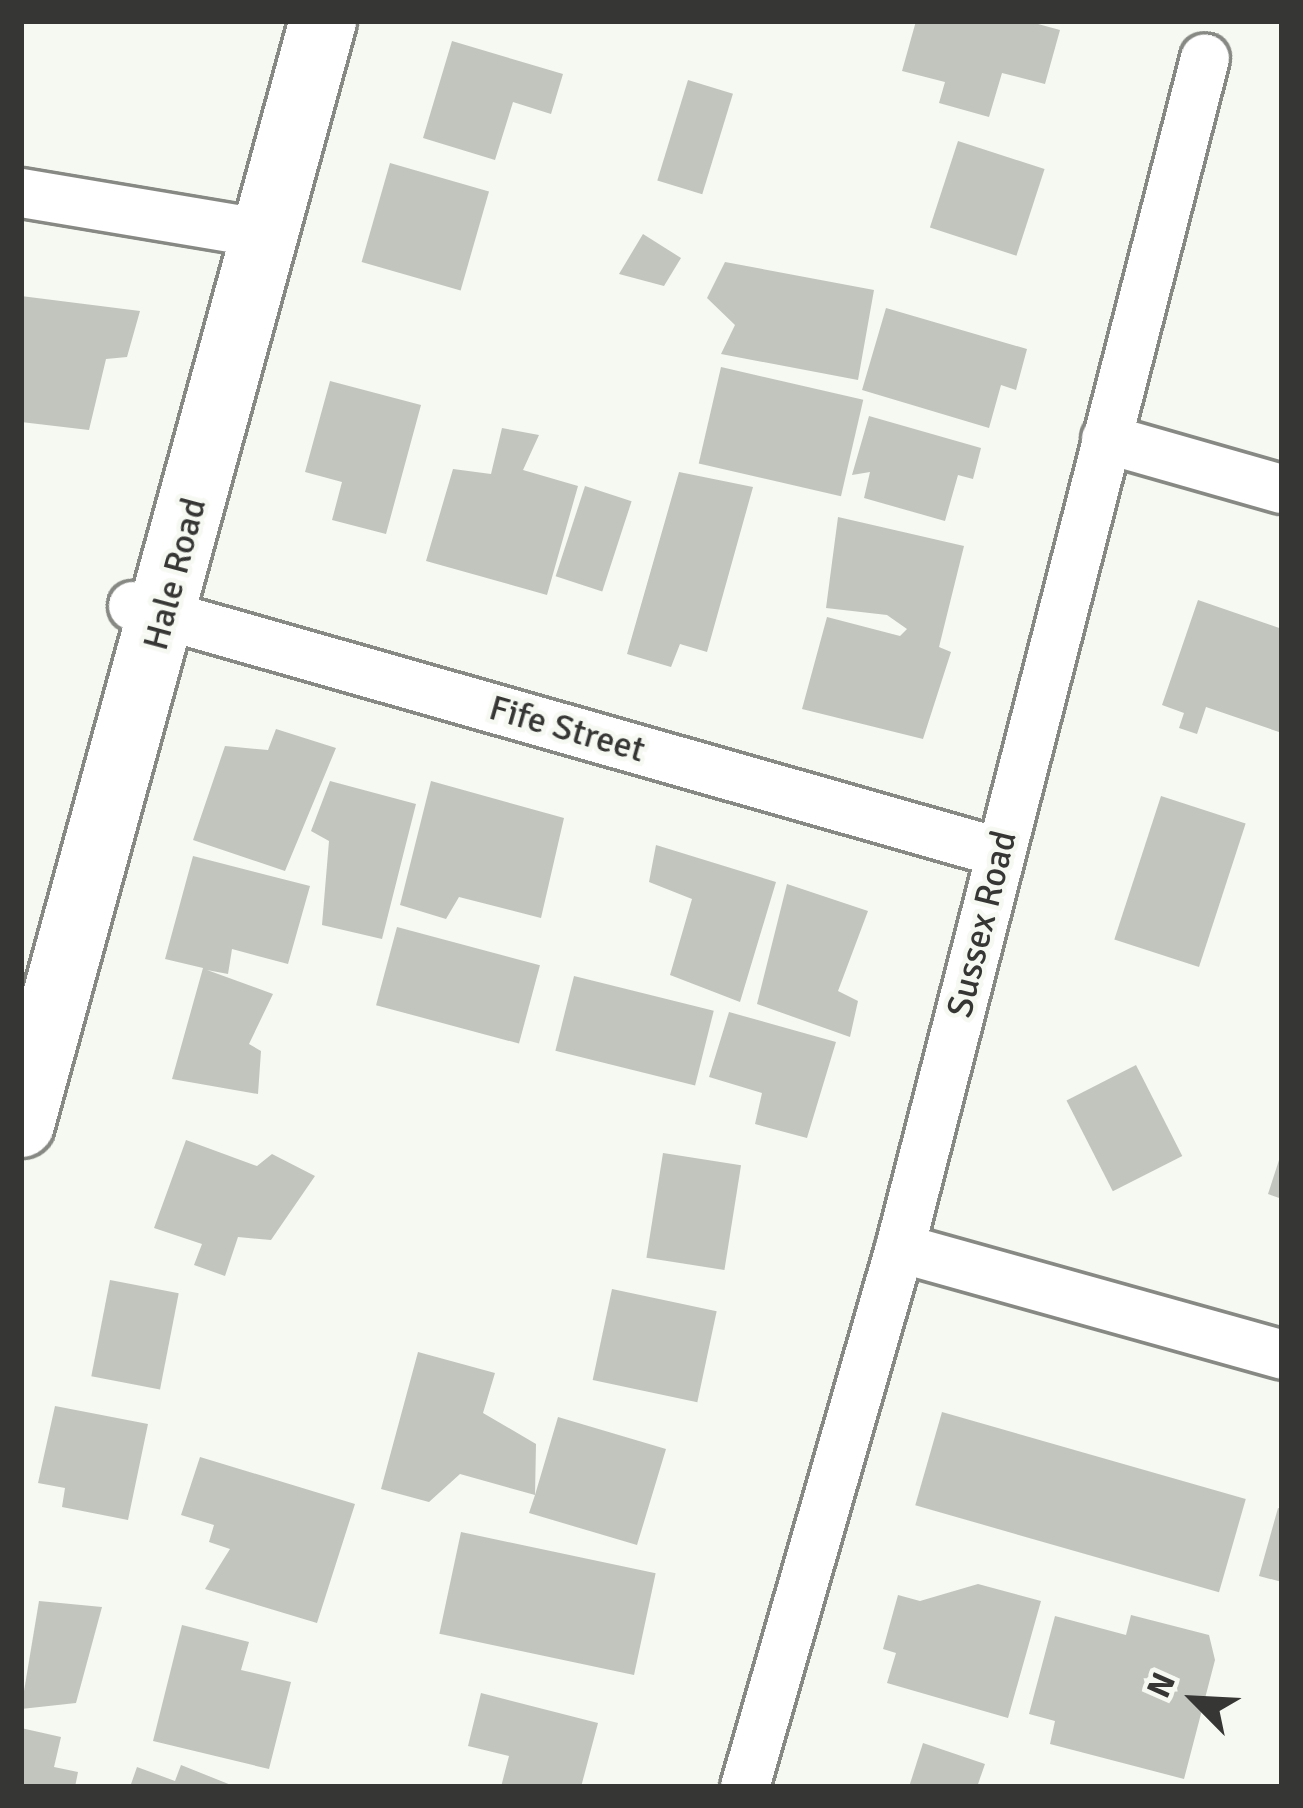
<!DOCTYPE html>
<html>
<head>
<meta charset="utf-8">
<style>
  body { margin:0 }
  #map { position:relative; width:1303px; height:1808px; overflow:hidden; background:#f6f8f2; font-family:Signika,sans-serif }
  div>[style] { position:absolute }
  .building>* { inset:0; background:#c2c4be; transform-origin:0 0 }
  .roads { filter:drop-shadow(3px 0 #878984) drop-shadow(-3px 0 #878984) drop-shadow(0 3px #878984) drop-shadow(0 -3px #878984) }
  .minor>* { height:48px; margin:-24px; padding:0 24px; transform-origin:24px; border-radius:24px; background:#fff }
  .secondary>* { height:66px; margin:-33px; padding:0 33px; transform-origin:33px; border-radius:33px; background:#fff }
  span { translate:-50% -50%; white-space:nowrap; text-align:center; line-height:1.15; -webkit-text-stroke:9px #f6f8f2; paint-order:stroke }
  .street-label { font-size:36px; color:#363735 }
  .frame { position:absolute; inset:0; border:24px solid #363735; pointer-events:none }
  .north { position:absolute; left:1135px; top:1640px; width:120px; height:120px; -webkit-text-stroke:9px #f6f8f2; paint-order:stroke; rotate:294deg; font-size:33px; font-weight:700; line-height:48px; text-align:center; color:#363735 }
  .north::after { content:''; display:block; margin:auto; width:42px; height:54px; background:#363735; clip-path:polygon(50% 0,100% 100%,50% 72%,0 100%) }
</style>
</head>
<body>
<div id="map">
  <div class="building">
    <div style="clip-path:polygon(916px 21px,1027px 21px,1060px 30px,1045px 84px,1002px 73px,989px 117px,939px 103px,945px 82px,902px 71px)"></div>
    <div style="clip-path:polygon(452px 41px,563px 74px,551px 114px,513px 102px,495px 160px,423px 138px)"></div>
    <div style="left:688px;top:80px;width:47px;height:105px;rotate:17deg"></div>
    <div style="left:958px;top:141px;width:91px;height:91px;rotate:18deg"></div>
    <div style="left:390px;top:163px;width:103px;height:103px;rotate:16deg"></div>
    <div style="clip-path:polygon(643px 234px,681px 258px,664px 286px,619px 274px)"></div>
    <div style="clip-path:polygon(725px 262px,874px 290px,858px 380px,721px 354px,735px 325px,707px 298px)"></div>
    <div style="clip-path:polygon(21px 296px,140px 311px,127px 357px,106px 359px,89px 430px,21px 422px)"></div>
    <div style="clip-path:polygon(886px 308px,1027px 349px,1016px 390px,1001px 385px,989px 428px,862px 390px)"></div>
    <div style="left:721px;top:367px;width:146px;height:99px;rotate:13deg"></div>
    <div style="clip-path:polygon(330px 381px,421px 405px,386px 534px,332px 520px,342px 482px,305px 472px)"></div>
    <div style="clip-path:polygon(869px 416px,981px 448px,973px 479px,958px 475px,945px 521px,864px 498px,870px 472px,852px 475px)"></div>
    <div style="clip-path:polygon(502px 428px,539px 435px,523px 470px,578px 486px,547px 595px,426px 561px,453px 469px,491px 474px)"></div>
    <div style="clip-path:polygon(679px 472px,753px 487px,707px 652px,680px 644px,671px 667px,627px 654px)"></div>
    <div style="left:585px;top:486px;width:49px;height:95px;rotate:18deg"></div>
    <div style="clip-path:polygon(838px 517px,964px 546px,939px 647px,951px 652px,923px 739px,802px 709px,827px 617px,900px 636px,907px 629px,887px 615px,826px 608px)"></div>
    <div style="clip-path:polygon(1198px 600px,1282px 629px,1282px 733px,1206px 707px,1197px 734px,1179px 728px,1184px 713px,1162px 705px)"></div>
    <div style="clip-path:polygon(276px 729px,336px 748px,285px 871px,193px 840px,225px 746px,268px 750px)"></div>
    <div style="clip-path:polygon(330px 781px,416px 804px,382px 939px,322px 925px,329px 841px,311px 831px)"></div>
    <div style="clip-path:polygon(431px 781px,564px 818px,541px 918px,459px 897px,446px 919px,400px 905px)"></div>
    <div style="left:1161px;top:796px;width:89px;height:151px;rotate:18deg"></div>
    <div style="clip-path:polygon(656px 845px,776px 882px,740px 1002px,670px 975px,692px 899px,649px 882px)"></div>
    <div style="clip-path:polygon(193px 856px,310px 886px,288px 964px,232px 949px,228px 974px,207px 970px,273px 994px,249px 1044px,261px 1051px,258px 1094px,172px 1079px,203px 968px,165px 959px)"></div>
    <div style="clip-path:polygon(787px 884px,868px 911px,838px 991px,858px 1001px,850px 1037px,757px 1004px)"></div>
    <div style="left:397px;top:927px;width:148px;height:81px;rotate:15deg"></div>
    <div style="left:574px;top:976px;width:144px;height:77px;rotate:14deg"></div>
    <div style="clip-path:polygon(729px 1012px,836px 1042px,807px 1138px,755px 1124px,762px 1093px,709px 1077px)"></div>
    <div style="left:1136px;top:1065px;width:102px;height:78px;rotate:63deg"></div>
    <div style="clip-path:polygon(186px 1140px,257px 1166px,272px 1154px,315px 1176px,271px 1240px,238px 1237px,225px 1276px,194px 1265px,202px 1244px,154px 1228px)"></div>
    <div style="left:663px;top:1153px;width:79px;height:106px;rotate:9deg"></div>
    <div style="clip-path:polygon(1281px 1154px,1282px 1154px,1282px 1199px,1268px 1194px)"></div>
    <div style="left:110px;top:1280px;width:70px;height:98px;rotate:11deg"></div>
    <div style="left:612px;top:1289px;width:107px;height:93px;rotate:12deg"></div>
    <div style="clip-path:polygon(418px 1352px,495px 1373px,483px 1413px,536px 1444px,535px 1495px,558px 1417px,666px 1449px,637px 1545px,529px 1513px,535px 1495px,460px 1474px,429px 1502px,381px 1489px)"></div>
    <div style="clip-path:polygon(55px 1406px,148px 1424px,128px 1520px,62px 1507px,65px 1488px,38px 1483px)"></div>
    <div style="left:942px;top:1412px;width:316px;height:97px;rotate:16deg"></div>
    <div style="clip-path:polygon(200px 1457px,355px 1504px,317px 1623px,205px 1589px,230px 1549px,209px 1542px,214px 1525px,181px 1515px)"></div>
    <div style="clip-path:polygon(1278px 1508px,1282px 1509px,1282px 1582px,1259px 1576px)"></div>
    <div style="left:461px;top:1532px;width:199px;height:104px;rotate:12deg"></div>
    <div style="clip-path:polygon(978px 1584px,1041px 1601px,1008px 1718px,887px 1683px,896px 1653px,883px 1649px,898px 1595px,920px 1601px)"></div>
    <div style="clip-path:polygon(39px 1601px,102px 1607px,76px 1703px,21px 1709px)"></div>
    <div style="clip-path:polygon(1131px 1615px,1209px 1635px,1215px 1660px,1184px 1779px,1050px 1744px,1055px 1721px,1029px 1714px,1055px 1616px,1126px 1635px)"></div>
    <div style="clip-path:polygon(182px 1625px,249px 1642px,241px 1670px,291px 1682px,269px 1769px,153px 1741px)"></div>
    <div style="clip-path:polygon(481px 1693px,598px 1723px,581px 1787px,501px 1787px,509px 1756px,468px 1746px)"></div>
    <div style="clip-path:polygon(21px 1728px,61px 1737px,54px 1767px,78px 1772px,75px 1787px,21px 1787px)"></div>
    <div style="clip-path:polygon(923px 1743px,985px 1764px,977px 1787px,909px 1787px)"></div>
    <div style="clip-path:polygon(181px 1765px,236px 1787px,130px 1787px,137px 1767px,175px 1781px)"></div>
  </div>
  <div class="roads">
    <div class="minor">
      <div style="left:21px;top:193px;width:248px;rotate:9.5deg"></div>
      <div style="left:1106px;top:439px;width:183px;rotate:15.9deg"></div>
      <div style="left:133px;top:606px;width:902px;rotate:15.88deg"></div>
      <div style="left:900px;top:1248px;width:397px;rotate:15.6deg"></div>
      <div style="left:745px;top:1787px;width:561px;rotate:-73.96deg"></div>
      <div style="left:900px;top:1248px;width:1228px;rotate:-75.62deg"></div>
    </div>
    <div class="secondary">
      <div style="left:21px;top:1124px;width:1144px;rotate:-74.69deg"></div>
    </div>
  </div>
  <div class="street-label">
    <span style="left:175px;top:574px;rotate:-75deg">Hale Road</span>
    <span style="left:567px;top:729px;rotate:16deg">Fife Street</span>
    <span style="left:982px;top:924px;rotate:-76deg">Sussex Road</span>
  </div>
  <div class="frame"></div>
  <div class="north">N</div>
</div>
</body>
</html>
